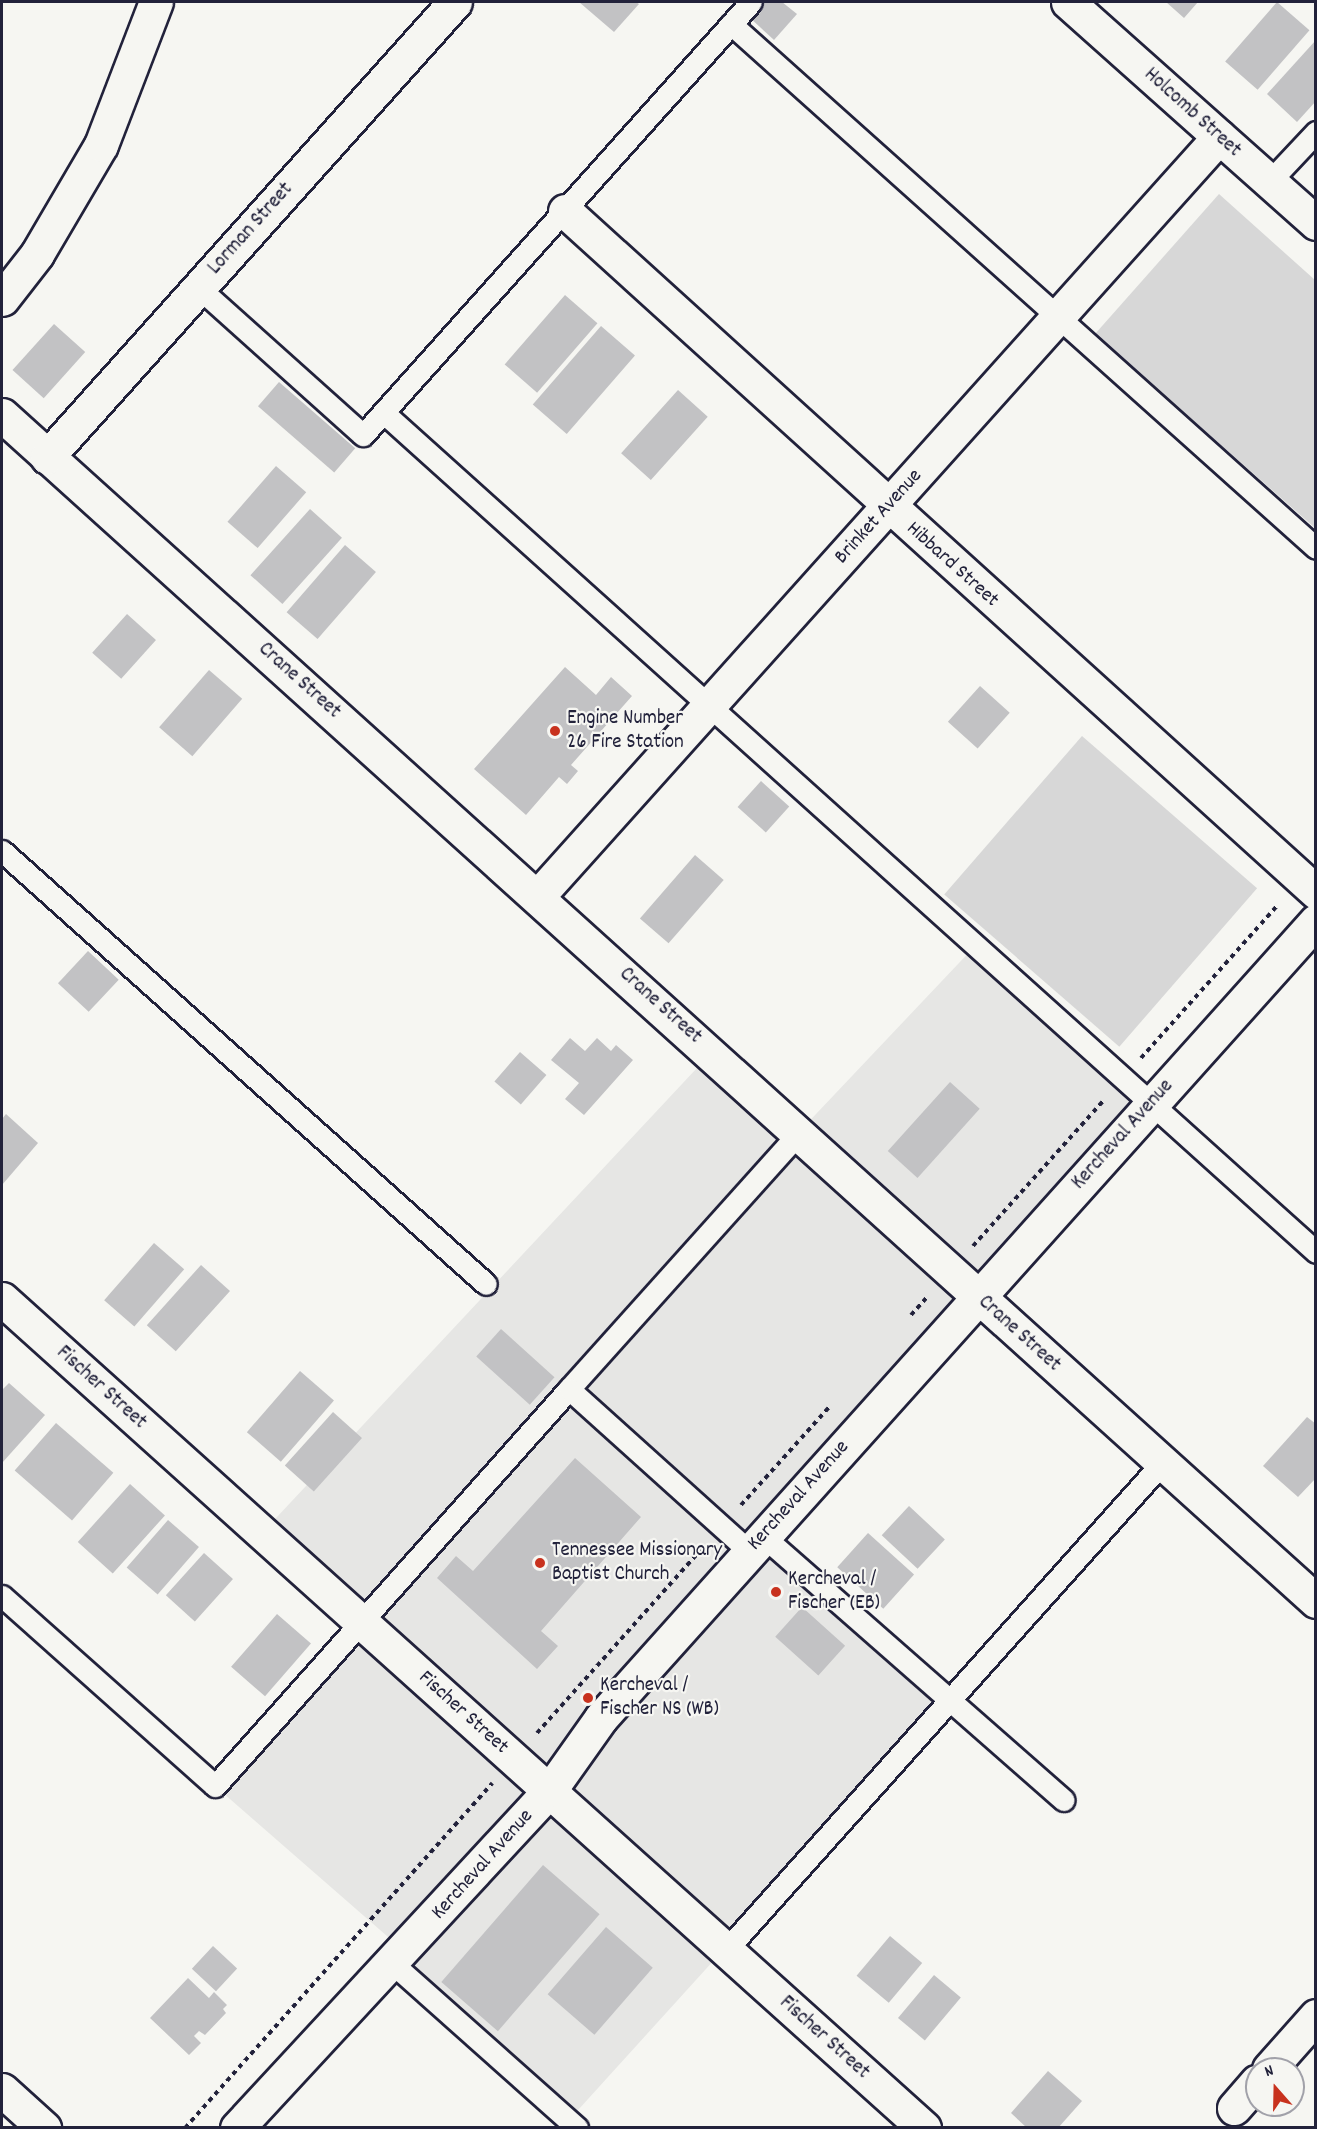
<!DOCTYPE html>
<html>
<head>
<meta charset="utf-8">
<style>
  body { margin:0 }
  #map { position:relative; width:1317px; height:2129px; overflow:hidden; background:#f6f6f2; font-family:Dekko,sans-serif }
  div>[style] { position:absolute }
  .built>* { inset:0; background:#e6e6e4 }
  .green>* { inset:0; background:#d7d7d7; transform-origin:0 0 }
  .building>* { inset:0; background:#c2c2c4; transform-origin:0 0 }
  .path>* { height:4px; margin-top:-2px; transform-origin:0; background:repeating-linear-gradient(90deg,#22223b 0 4.5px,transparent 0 9px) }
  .roads { filter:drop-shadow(2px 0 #22223b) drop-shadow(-2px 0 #22223b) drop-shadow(0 2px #22223b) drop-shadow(0 -2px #22223b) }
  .lane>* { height:21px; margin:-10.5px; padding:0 10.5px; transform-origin:10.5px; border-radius:10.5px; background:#f6f6f2 }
  .street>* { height:33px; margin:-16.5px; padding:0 16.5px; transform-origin:16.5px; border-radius:16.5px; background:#f6f6f2 }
  .secondary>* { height:33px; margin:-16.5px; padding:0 16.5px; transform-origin:16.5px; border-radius:16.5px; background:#f6f6f2 }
  .dots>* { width:16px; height:16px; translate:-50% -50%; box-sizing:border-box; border:3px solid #f6f6f2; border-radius:50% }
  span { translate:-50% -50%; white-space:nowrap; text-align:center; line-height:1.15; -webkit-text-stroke:4.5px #f6f6f2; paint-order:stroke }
  .street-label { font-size:21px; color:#22223b }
  .poi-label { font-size:21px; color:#22223b }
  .left { translate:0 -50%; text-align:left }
  .frame { position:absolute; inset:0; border:3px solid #22223b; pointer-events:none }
  .north { position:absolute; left:1245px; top:2057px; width:60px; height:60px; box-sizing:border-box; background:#f6f6f2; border:2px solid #a1a1a9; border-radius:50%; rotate:340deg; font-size:16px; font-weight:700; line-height:24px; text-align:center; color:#22223b }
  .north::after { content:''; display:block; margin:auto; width:21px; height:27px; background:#c8321e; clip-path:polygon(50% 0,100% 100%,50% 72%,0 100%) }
</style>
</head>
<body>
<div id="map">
  <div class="built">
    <div style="clip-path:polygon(976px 945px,1150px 1105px,763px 1536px,949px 1701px,569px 2120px,392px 1963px,403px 1950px,215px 1786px,362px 1623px,262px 1533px,711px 1053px,799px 1132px)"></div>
  </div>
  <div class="green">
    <div style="clip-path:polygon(1219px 194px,1315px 280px,1315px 528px,1095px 334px)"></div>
    <div style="left:1082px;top:736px;width:232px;height:210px;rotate:41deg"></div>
  </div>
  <div class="building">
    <div style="clip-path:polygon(579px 2px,636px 2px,639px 4px,614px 32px)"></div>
    <div style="clip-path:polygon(763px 2px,782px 2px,797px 14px,774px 40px,749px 17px)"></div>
    <div style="clip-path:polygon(1166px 2px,1198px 2px,1184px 18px)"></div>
    <div style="left:1277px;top:2px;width:43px;height:79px;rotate:41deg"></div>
    <div style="clip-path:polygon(1316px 40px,1316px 101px,1297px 122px,1267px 94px)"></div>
    <div style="left:565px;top:295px;width:43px;height:92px;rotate:41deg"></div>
    <div style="left:54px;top:324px;width:42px;height:62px;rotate:42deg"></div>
    <div style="left:601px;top:326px;width:45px;height:104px;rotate:41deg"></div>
    <div style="left:279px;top:382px;width:101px;height:32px;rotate:41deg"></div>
    <div style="left:678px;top:390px;width:40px;height:85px;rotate:42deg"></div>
    <div style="left:276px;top:466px;width:40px;height:74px;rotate:41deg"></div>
    <div style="left:310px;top:509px;width:43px;height:89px;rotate:42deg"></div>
    <div style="left:345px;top:545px;width:41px;height:89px;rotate:41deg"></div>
    <div style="left:127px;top:614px;width:39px;height:52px;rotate:42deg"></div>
    <div style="clip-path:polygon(565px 667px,596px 695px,611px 677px,632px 696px,571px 765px,578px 771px,567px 784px,559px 777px,526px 815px,474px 769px)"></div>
    <div style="left:209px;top:670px;width:44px;height:76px;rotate:41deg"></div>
    <div style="left:980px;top:686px;width:40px;height:48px;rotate:42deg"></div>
    <div style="left:761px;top:781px;width:38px;height:35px;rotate:42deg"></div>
    <div style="left:695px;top:855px;width:38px;height:84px;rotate:41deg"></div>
    <div style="left:88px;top:951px;width:42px;height:44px;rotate:43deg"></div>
    <div style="clip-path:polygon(570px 1038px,585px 1051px,597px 1038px,611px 1051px,616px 1045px,633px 1060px,584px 1115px,565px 1099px,579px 1083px,551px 1060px)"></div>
    <div style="left:520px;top:1052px;width:35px;height:39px;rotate:41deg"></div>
    <div style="left:950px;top:1082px;width:40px;height:93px;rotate:42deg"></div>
    <div style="clip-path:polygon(6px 1114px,38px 1143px,2px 1185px,2px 1119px)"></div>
    <div style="left:154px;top:1243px;width:40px;height:76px;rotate:41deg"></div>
    <div style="left:201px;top:1265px;width:39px;height:81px;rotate:42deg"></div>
    <div style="left:501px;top:1329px;width:72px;height:37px;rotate:42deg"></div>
    <div style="left:300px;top:1371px;width:45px;height:81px;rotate:41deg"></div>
    <div style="clip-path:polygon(9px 1383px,45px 1415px,2px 1463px,2px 1390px)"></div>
    <div style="left:333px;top:1412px;width:39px;height:72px;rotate:42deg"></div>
    <div style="clip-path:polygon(1307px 1417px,1316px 1424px,1316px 1478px,1298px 1497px,1263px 1466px)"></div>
    <div style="left:56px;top:1423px;width:76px;height:63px;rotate:41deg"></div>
    <div style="clip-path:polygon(575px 1458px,641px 1517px,541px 1631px,558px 1646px,537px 1669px,437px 1578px,456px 1556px,473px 1571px)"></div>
    <div style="left:130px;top:1484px;width:47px;height:78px;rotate:42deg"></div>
    <div style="left:909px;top:1506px;width:49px;height:40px;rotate:43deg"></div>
    <div style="left:168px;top:1520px;width:41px;height:63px;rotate:41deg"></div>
    <div style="left:868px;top:1533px;width:62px;height:46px;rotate:42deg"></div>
    <div style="left:204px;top:1553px;width:39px;height:57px;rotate:42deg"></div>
    <div style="left:802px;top:1607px;width:58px;height:40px;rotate:42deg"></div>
    <div style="left:277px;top:1614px;width:45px;height:70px;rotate:41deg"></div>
    <div style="left:543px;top:1865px;width:75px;height:155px;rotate:41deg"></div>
    <div style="left:606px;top:1927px;width:62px;height:89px;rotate:41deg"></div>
    <div style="left:890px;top:1936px;width:42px;height:52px;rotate:40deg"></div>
    <div style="left:213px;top:1946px;width:33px;height:31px;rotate:43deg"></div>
    <div style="left:934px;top:1975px;width:35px;height:56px;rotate:40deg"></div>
    <div style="clip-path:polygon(188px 1978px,209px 1998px,214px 1992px,227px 2005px,223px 2009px,226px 2013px,205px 2035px,199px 2031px,194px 2036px,201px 2043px,189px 2055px,150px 2018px)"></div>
    <div style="clip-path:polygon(1048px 2071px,1082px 2101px,1058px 2128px,1027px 2128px,1011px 2113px)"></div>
  </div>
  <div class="path">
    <div style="left:1141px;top:1058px;width:205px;rotate:-48.2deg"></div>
    <div style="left:973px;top:1246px;width:196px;rotate:-48.1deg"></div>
    <div style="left:911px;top:1315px;width:25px;rotate:-48deg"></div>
    <div style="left:741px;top:1505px;width:133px;rotate:-48deg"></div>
    <div style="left:537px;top:1733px;width:251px;rotate:-48.2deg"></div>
    <div style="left:185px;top:2128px;width:462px;rotate:-48.3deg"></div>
  </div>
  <div class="roads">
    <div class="lane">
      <div style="left:731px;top:24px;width:785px;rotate:41.85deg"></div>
      <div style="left:1269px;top:182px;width:69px;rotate:-46.8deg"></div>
      <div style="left:199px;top:288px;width:220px;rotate:41.9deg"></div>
      <div style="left:363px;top:435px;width:581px;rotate:-48.14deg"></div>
      <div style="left:384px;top:413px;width:1254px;rotate:41.99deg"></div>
      <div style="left:2px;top:851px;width:649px;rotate:41.82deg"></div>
      <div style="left:569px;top:1389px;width:344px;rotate:-48.1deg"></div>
      <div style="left:763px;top:1536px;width:400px;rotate:41.3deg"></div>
      <div style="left:2px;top:1596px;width:285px;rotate:41.7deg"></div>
      <div style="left:215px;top:1786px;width:532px;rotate:-48.28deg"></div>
      <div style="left:569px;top:1389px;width:242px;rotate:42deg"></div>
      <div style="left:726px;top:1950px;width:654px;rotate:-48.16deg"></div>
      <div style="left:392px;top:1963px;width:248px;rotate:41.7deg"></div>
    </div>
    <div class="street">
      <div style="left:1068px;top:2px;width:332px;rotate:41.7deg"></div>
      <div style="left:565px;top:211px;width:1014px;rotate:42.2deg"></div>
      <div style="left:2px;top:415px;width:1770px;rotate:42.07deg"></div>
      <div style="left:47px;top:457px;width:611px;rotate:-48.12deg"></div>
      <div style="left:538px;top:896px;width:1020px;rotate:-48.1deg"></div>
      <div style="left:2px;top:1299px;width:1240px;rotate:41.96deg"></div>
      <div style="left:1269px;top:2069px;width:71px;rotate:-48.4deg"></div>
      <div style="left:2px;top:2090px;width:57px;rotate:42.1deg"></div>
      <div style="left:1234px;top:2108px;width:35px;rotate:-49deg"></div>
    </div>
    <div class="secondary">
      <div style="left:2px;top:299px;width:57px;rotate:-52.1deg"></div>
      <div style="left:37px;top:254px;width:126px;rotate:-59.6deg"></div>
      <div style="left:101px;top:145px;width:153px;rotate:-69deg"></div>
      <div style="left:237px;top:2128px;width:461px;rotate:-47.2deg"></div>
      <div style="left:550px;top:1790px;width:88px;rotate:-54.7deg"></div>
      <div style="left:601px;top:1718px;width:1071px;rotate:-48.1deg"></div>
    </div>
  </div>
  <div class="dots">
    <div style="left:555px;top:731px;background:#c8321e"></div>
    <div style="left:540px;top:1563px;background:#c8321e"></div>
    <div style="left:776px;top:1592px;background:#c8321e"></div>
    <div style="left:588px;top:1698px;background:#c8321e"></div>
  </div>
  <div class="street-label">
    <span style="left:1192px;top:113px;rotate:42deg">Holcomb Street</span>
    <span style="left:251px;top:229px;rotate:-48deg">Lorman Street</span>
    <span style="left:879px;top:517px;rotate:-48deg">Brinket Avenue</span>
    <span style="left:952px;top:565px;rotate:42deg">Hibbard Street</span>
    <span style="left:299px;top:681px;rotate:42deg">Crane Street</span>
    <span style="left:660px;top:1006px;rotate:42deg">Crane Street</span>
    <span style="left:1123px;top:1135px;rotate:-48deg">Kercheval Avenue</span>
    <span style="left:1019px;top:1334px;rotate:42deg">Crane Street</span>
    <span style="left:101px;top:1388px;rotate:42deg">Fischer Street</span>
    <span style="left:799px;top:1496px;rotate:-48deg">Kercheval Avenue</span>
    <span style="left:463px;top:1713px;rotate:42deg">Fischer Street</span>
    <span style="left:483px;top:1865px;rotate:-48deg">Kercheval Avenue</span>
    <span style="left:824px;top:2038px;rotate:42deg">Fischer Street</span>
  </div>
  <div class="poi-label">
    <span class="left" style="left:567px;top:731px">Engine Number<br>26 Fire Station</span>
    <span class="left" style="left:552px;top:1563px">Tennessee Missionary<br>Baptist Church</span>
    <span class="left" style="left:788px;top:1592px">Kercheval /<br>Fischer (EB)</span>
    <span class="left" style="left:600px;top:1698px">Kercheval /<br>Fischer NS (WB)</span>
  </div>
  <div class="frame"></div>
  <div class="north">N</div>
</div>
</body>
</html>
